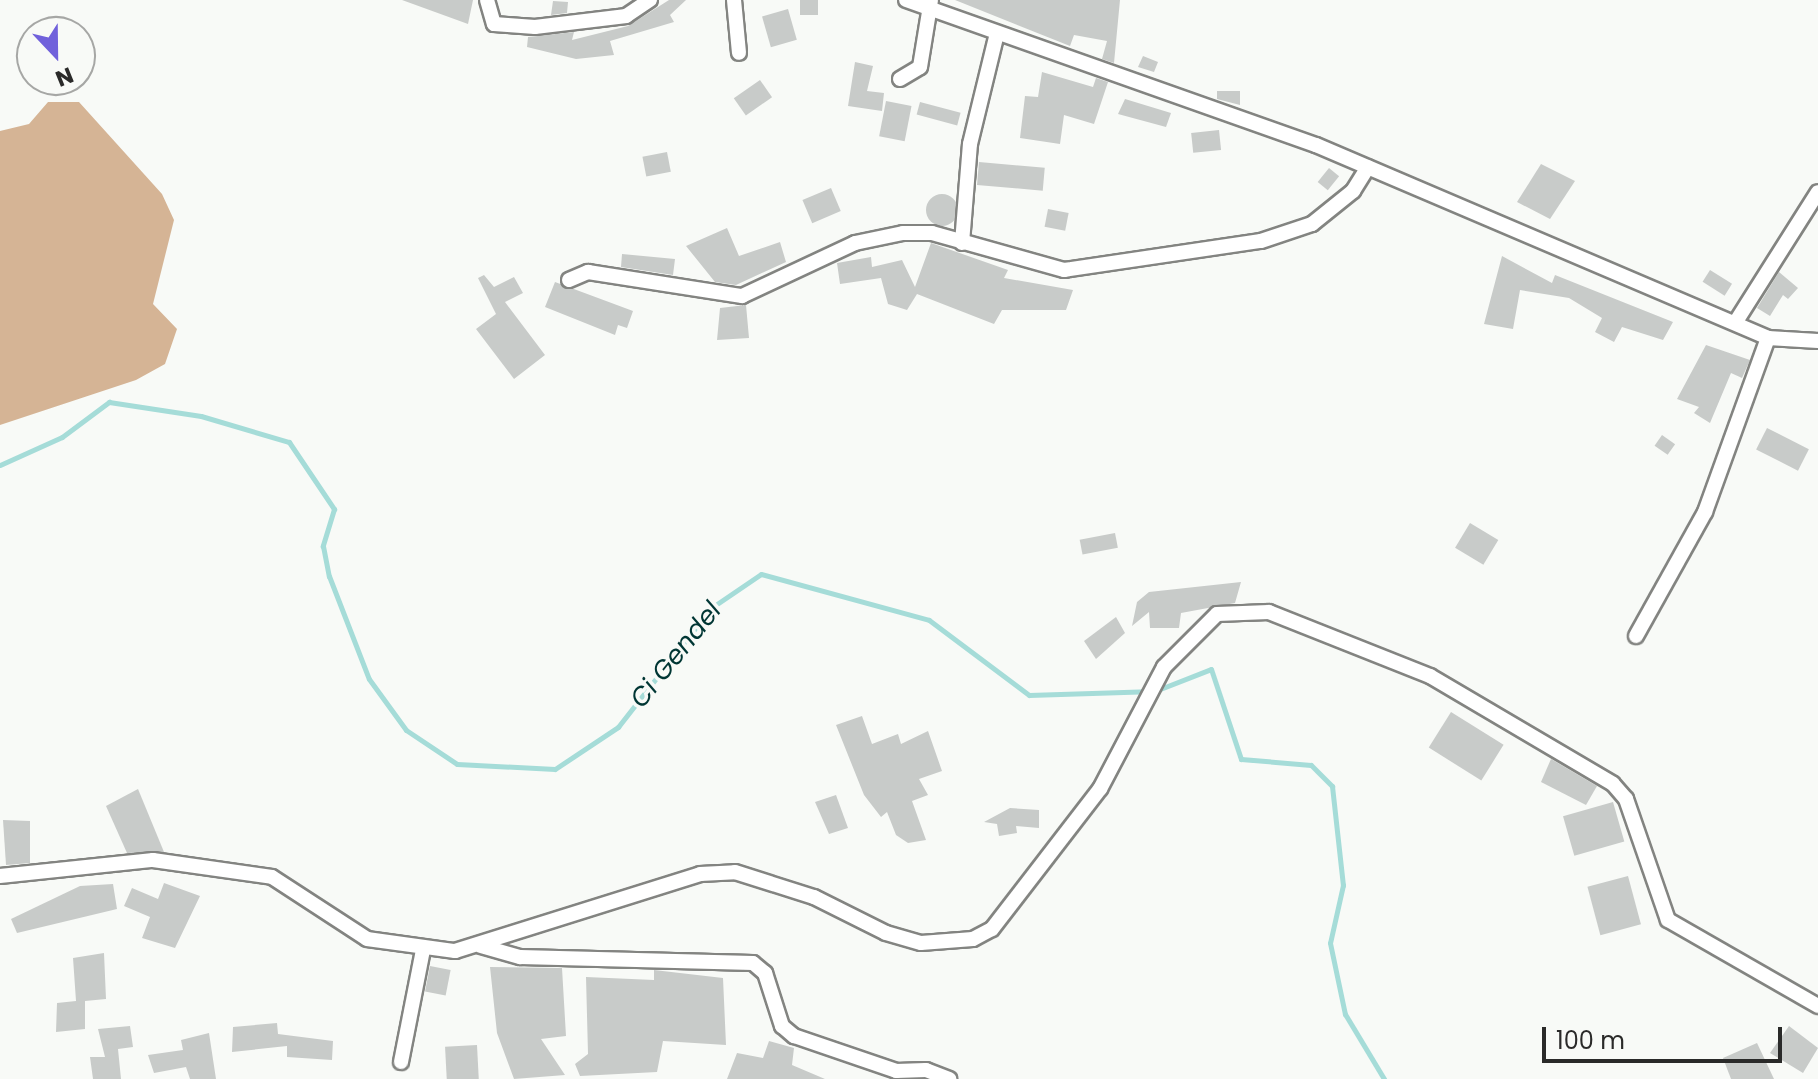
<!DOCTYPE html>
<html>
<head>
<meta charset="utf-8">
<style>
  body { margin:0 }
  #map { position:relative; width:1818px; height:1079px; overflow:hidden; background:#f8faf7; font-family:Poppins,sans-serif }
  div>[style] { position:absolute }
  .forest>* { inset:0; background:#d5b495 }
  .stream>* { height:5px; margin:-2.5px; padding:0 2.5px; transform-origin:2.5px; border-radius:2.5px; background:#a5dcd8 }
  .building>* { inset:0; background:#c8cbc9; transform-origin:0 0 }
  .round { border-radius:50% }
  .roads { filter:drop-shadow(2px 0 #838481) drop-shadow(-2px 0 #838481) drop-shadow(0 2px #838481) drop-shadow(0 -2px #838481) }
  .minor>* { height:14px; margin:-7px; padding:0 7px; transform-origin:7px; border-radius:7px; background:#fff }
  span { translate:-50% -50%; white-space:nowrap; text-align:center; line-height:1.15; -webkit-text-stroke:7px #f8faf7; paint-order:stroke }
  .water-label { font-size:26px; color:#003634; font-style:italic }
  .north { position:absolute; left:16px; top:16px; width:80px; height:80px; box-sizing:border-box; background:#f8faf7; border:2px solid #a6a7a5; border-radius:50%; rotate:158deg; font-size:22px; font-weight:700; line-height:32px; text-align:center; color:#2a2a29 }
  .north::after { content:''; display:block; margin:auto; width:28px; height:36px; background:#7061db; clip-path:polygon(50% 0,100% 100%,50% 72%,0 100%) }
  .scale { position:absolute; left:1542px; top:1027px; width:240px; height:36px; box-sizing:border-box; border:4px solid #2a2a29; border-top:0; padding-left:10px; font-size:24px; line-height:28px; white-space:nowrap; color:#2a2a29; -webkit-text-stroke:6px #f8faf7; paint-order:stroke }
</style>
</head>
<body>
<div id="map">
  <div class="forest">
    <div style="clip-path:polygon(48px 102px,79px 102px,162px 194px,174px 220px,153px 304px,177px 329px,165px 364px,136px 380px,0 425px,0 131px,29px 124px)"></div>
  </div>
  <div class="stream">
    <div style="left:0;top:465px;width:68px;rotate:-24.3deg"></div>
    <div style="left:62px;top:437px;width:59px;rotate:-36.7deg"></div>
    <div style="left:109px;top:402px;width:93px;rotate:8.7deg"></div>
    <div style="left:201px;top:416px;width:92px;rotate:16.5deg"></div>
    <div style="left:289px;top:442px;width:81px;rotate:56.1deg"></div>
    <div style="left:334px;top:509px;width:39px;rotate:107deg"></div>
    <div style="left:323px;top:546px;width:31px;rotate:79deg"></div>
    <div style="left:329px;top:576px;width:110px;rotate:68.8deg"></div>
    <div style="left:369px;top:679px;width:63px;rotate:54deg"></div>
    <div style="left:406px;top:730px;width:61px;rotate:33.7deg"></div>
    <div style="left:457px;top:764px;width:98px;rotate:2.9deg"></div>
    <div style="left:555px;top:769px;width:76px;rotate:-33.7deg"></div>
    <div style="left:618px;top:727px;width:151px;rotate:-52deg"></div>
    <div style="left:711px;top:608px;width:60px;rotate:-34.2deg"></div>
    <div style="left:761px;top:574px;width:174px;rotate:15.3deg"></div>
    <div style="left:929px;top:620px;width:125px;rotate:36.9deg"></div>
    <div style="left:1029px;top:695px;width:126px;rotate:-1.8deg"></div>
    <div style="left:1155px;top:691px;width:60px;rotate:-21.4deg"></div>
    <div style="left:1211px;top:669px;width:95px;rotate:71.6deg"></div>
    <div style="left:1241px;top:759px;width:70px;rotate:4.9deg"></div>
    <div style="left:1311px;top:765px;width:30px;rotate:45deg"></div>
    <div style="left:1332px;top:786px;width:100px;rotate:83.7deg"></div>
    <div style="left:1343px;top:885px;width:59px;rotate:102.6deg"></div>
    <div style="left:1330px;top:943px;width:73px;rotate:78.1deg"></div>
    <div style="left:1345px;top:1014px;width:76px;rotate:59deg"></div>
  </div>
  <div class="building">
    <div style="clip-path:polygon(402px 0,473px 0,468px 24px)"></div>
    <div style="clip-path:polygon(669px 0,686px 0,670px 15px,674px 22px,610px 41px,614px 55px,576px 59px,527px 47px,528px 37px,574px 32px,572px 40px,628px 26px)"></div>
    <div style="left:800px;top:0;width:18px;height:15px"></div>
    <div style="clip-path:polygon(955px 0,1120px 0,1114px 63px,1102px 59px,1107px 41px,1074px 35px,1070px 46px)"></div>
    <div style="clip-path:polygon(553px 1px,568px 2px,567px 13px,551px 15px)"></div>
    <div style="left:788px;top:9px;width:32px;height:27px;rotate:74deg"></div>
    <div style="clip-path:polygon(1143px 56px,1158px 62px,1154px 72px,1138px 67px)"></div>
    <div style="clip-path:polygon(855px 62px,873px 66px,867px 91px,884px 93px,882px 111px,848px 106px)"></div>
    <div style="clip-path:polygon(1042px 72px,1093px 87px,1096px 78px,1108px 82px,1094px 124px,1064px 115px,1060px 144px,1020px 138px,1025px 96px,1038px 97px)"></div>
    <div style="left:760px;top:80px;width:21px;height:32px;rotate:55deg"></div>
    <div style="clip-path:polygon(1217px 91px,1240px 91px,1240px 105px,1217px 99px)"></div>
    <div style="clip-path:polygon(1125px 99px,1171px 113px,1166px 127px,1118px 114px)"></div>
    <div style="left:886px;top:101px;width:26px;height:36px;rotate:11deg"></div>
    <div style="left:920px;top:102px;width:42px;height:13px;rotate:15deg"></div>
    <div style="left:1219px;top:130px;width:20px;height:28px;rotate:84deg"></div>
    <div style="left:667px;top:152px;width:20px;height:25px;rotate:79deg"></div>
    <div style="left:979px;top:162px;width:66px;height:23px;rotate:5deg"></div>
    <div style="clip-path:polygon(1541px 164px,1575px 181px,1550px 219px,1517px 202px)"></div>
    <div style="left:1329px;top:168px;width:13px;height:18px;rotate:39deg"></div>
    <div style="left:831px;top:188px;width:25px;height:31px;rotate:67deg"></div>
    <div class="round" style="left:926px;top:194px;width:32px;height:32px"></div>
    <div style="left:1048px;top:209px;width:21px;height:18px;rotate:11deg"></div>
    <div style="clip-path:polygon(727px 228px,739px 256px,780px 242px,786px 262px,736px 285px,715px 282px,686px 246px)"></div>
    <div style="clip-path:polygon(931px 243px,1008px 270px,1004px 278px,1073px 290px,1066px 310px,1002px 310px,994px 324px,917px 294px,907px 310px,888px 304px,881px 278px,840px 284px,837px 263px,871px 257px,872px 267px,902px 260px,915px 287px)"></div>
    <div style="clip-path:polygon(622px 254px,675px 259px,673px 275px,621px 267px)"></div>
    <div style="clip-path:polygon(1502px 256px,1552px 283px,1555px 275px,1673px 322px,1663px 340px,1622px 327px,1614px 342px,1595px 332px,1602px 318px,1569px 298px,1520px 290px,1513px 329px,1484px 324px)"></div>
    <div style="left:1710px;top:270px;width:26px;height:14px;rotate:32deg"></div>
    <div style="clip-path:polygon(1779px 272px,1798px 288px,1788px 299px,1783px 295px,1770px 316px,1757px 308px)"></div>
    <div style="clip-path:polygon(484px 275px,494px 287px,514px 277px,523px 293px,505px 302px,545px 355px,514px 379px,476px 329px,496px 314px,478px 278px)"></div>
    <div style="clip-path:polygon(555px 282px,633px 311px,627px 328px,618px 325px,615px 335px,545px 307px)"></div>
    <div style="clip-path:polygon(746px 305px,749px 338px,717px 340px,720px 308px)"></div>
    <div style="clip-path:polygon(1706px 345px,1750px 360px,1742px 378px,1731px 373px,1710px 423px,1694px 413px,1699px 407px,1677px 399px)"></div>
    <div style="left:1767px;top:428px;width:47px;height:24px;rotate:27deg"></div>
    <div style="left:1662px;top:435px;width:16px;height:13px;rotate:35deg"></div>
    <div style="left:1470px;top:523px;width:33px;height:29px;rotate:31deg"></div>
    <div style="left:1115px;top:533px;width:15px;height:36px;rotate:79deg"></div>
    <div style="clip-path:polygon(1241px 582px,1235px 603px,1181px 613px,1179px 628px,1150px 628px,1149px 612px,1132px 626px,1137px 602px,1149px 592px)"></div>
    <div style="clip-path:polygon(1116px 617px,1125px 633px,1096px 659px,1084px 641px)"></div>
    <div style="left:1451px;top:712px;width:62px;height:42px;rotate:32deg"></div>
    <div style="clip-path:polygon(862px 716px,872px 744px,898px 734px,901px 744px,928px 731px,942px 771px,919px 779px,928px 795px,912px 801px,926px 840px,908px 843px,896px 835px,887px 812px,881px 817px,864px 795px,836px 725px)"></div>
    <div style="clip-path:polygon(1551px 759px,1597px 786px,1586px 805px,1541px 782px)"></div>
    <div style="clip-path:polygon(138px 789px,164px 852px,127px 853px,106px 806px)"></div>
    <div style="clip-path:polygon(836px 795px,848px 828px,829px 834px,815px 802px)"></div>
    <div style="left:1613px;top:802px;width:41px;height:52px;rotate:74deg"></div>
    <div style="clip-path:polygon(1010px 808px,1039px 810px,1039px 828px,1016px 826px,1017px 833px,999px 836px,997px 824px,984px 822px)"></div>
    <div style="clip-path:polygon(3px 820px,30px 821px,30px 863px,6px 865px)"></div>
    <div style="left:1628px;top:876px;width:50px;height:42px;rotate:75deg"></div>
    <div style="clip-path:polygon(164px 883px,200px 896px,175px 948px,142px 938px,150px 917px,124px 906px,132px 888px,158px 899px)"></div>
    <div style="clip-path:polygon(113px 884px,117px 909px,17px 933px,11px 919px,80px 886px)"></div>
    <div style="clip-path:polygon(104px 953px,106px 999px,85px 1001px,85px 1029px,56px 1032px,57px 1003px,76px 1001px,73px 958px)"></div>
    <div style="left:430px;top:966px;width:21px;height:26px;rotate:11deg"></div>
    <div style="clip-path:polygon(490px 967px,562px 968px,566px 1036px,541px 1039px,565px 1075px,514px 1079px,497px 1033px)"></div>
    <div style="clip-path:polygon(654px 970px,723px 978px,726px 1045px,663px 1041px,657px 1072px,580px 1076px,575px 1064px,588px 1054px,586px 977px,654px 980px)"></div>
    <div style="clip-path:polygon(277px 1023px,278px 1034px,333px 1041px,332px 1060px,287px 1057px,287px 1046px,232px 1052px,233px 1027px)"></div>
    <div style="clip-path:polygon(130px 1026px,133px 1047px,118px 1049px,121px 1079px,93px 1079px,90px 1057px,105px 1057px,98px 1029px)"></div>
    <div style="clip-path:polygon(1789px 1026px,1818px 1048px,1803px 1073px,1770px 1053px)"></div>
    <div style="clip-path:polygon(209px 1033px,216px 1079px,190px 1079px,186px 1067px,154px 1073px,148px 1055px,183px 1050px,181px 1040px)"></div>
    <div style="clip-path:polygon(769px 1041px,794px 1048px,792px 1065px,825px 1079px,727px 1079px,737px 1053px,763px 1058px)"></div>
    <div style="clip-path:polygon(1757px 1043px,1774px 1079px,1731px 1079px,1723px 1058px)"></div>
    <div style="left:477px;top:1045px;width:34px;height:32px;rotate:87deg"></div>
  </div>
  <div class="roads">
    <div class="minor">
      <div style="left:487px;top:0;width:25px;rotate:74deg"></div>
      <div style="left:494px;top:24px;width:41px;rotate:4.2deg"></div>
      <div style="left:535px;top:27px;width:92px;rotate:-6.9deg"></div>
      <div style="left:626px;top:16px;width:29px;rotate:-34deg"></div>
      <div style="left:734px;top:0;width:53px;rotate:84.6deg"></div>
      <div style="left:906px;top:0;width:435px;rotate:19.5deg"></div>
      <div style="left:1316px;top:145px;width:491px;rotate:23.1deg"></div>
      <div style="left:1768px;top:338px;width:50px;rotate:3.4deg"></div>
      <div style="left:900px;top:79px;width:23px;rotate:-31deg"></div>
      <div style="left:920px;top:67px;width:68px;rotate:-80.7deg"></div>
      <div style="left:962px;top:243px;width:99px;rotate:-85.4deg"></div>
      <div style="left:970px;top:144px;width:114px;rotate:-76.3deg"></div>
      <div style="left:569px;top:280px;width:21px;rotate:-23deg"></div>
      <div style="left:588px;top:272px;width:156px;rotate:8.9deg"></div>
      <div style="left:742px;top:296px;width:125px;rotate:-25.1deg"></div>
      <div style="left:855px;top:243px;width:49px;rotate:-11.8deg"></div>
      <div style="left:903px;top:233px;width:29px"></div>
      <div style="left:932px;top:233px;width:137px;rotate:15.7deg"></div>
      <div style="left:1064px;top:270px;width:199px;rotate:-8.4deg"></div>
      <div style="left:1261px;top:241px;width:54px;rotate:-18.4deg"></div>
      <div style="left:1312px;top:224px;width:53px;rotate:-38.8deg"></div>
      <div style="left:1353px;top:191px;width:28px;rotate:-58deg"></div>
      <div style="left:1737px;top:320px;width:151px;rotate:-57.7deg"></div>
      <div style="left:1636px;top:636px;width:142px;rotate:-60.9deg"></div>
      <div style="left:1705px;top:512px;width:185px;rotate:-70.1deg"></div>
      <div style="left:0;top:876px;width:154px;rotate:-6deg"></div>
      <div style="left:153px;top:860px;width:120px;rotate:8.1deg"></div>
      <div style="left:272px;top:877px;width:113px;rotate:33.1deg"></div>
      <div style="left:367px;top:939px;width:89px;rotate:7.8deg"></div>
      <div style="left:455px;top:951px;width:257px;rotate:-17.4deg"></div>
      <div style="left:700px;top:874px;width:35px;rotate:-3deg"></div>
      <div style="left:735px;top:872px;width:83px;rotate:17.6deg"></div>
      <div style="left:814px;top:897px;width:80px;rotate:26.6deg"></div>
      <div style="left:886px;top:933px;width:36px;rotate:16deg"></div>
      <div style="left:921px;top:943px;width:52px;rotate:-4.4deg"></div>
      <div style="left:973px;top:939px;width:21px;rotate:-28deg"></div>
      <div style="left:992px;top:929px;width:177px;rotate:-52.4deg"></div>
      <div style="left:1100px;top:789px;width:138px;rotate:-62.3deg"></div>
      <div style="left:1164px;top:667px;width:75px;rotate:-45deg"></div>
      <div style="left:1217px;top:614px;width:52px;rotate:-2.2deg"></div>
      <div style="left:1269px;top:612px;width:173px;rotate:21.7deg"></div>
      <div style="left:1430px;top:676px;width:212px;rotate:30.5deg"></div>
      <div style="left:1613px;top:784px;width:20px;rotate:49deg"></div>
      <div style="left:1626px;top:799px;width:128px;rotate:70.9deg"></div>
      <div style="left:1668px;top:920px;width:173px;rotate:29.8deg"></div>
      <div style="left:481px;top:946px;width:41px;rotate:15.8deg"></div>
      <div style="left:520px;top:957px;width:233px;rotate:1.5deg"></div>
      <div style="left:753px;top:963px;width:16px;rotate:40deg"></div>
      <div style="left:765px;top:973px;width:56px;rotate:72.2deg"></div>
      <div style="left:782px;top:1026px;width:16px;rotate:40deg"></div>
      <div style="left:794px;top:1036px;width:108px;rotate:18.9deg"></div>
      <div style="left:896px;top:1071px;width:30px;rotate:-2deg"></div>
      <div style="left:926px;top:1070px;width:25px;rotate:21deg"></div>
      <div style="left:401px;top:1062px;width:114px;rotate:-78.9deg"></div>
    </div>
  </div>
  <div class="water-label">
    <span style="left:676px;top:655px;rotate:-51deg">Ci Gendel</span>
  </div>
  <div class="north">N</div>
  <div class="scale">100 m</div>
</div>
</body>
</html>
